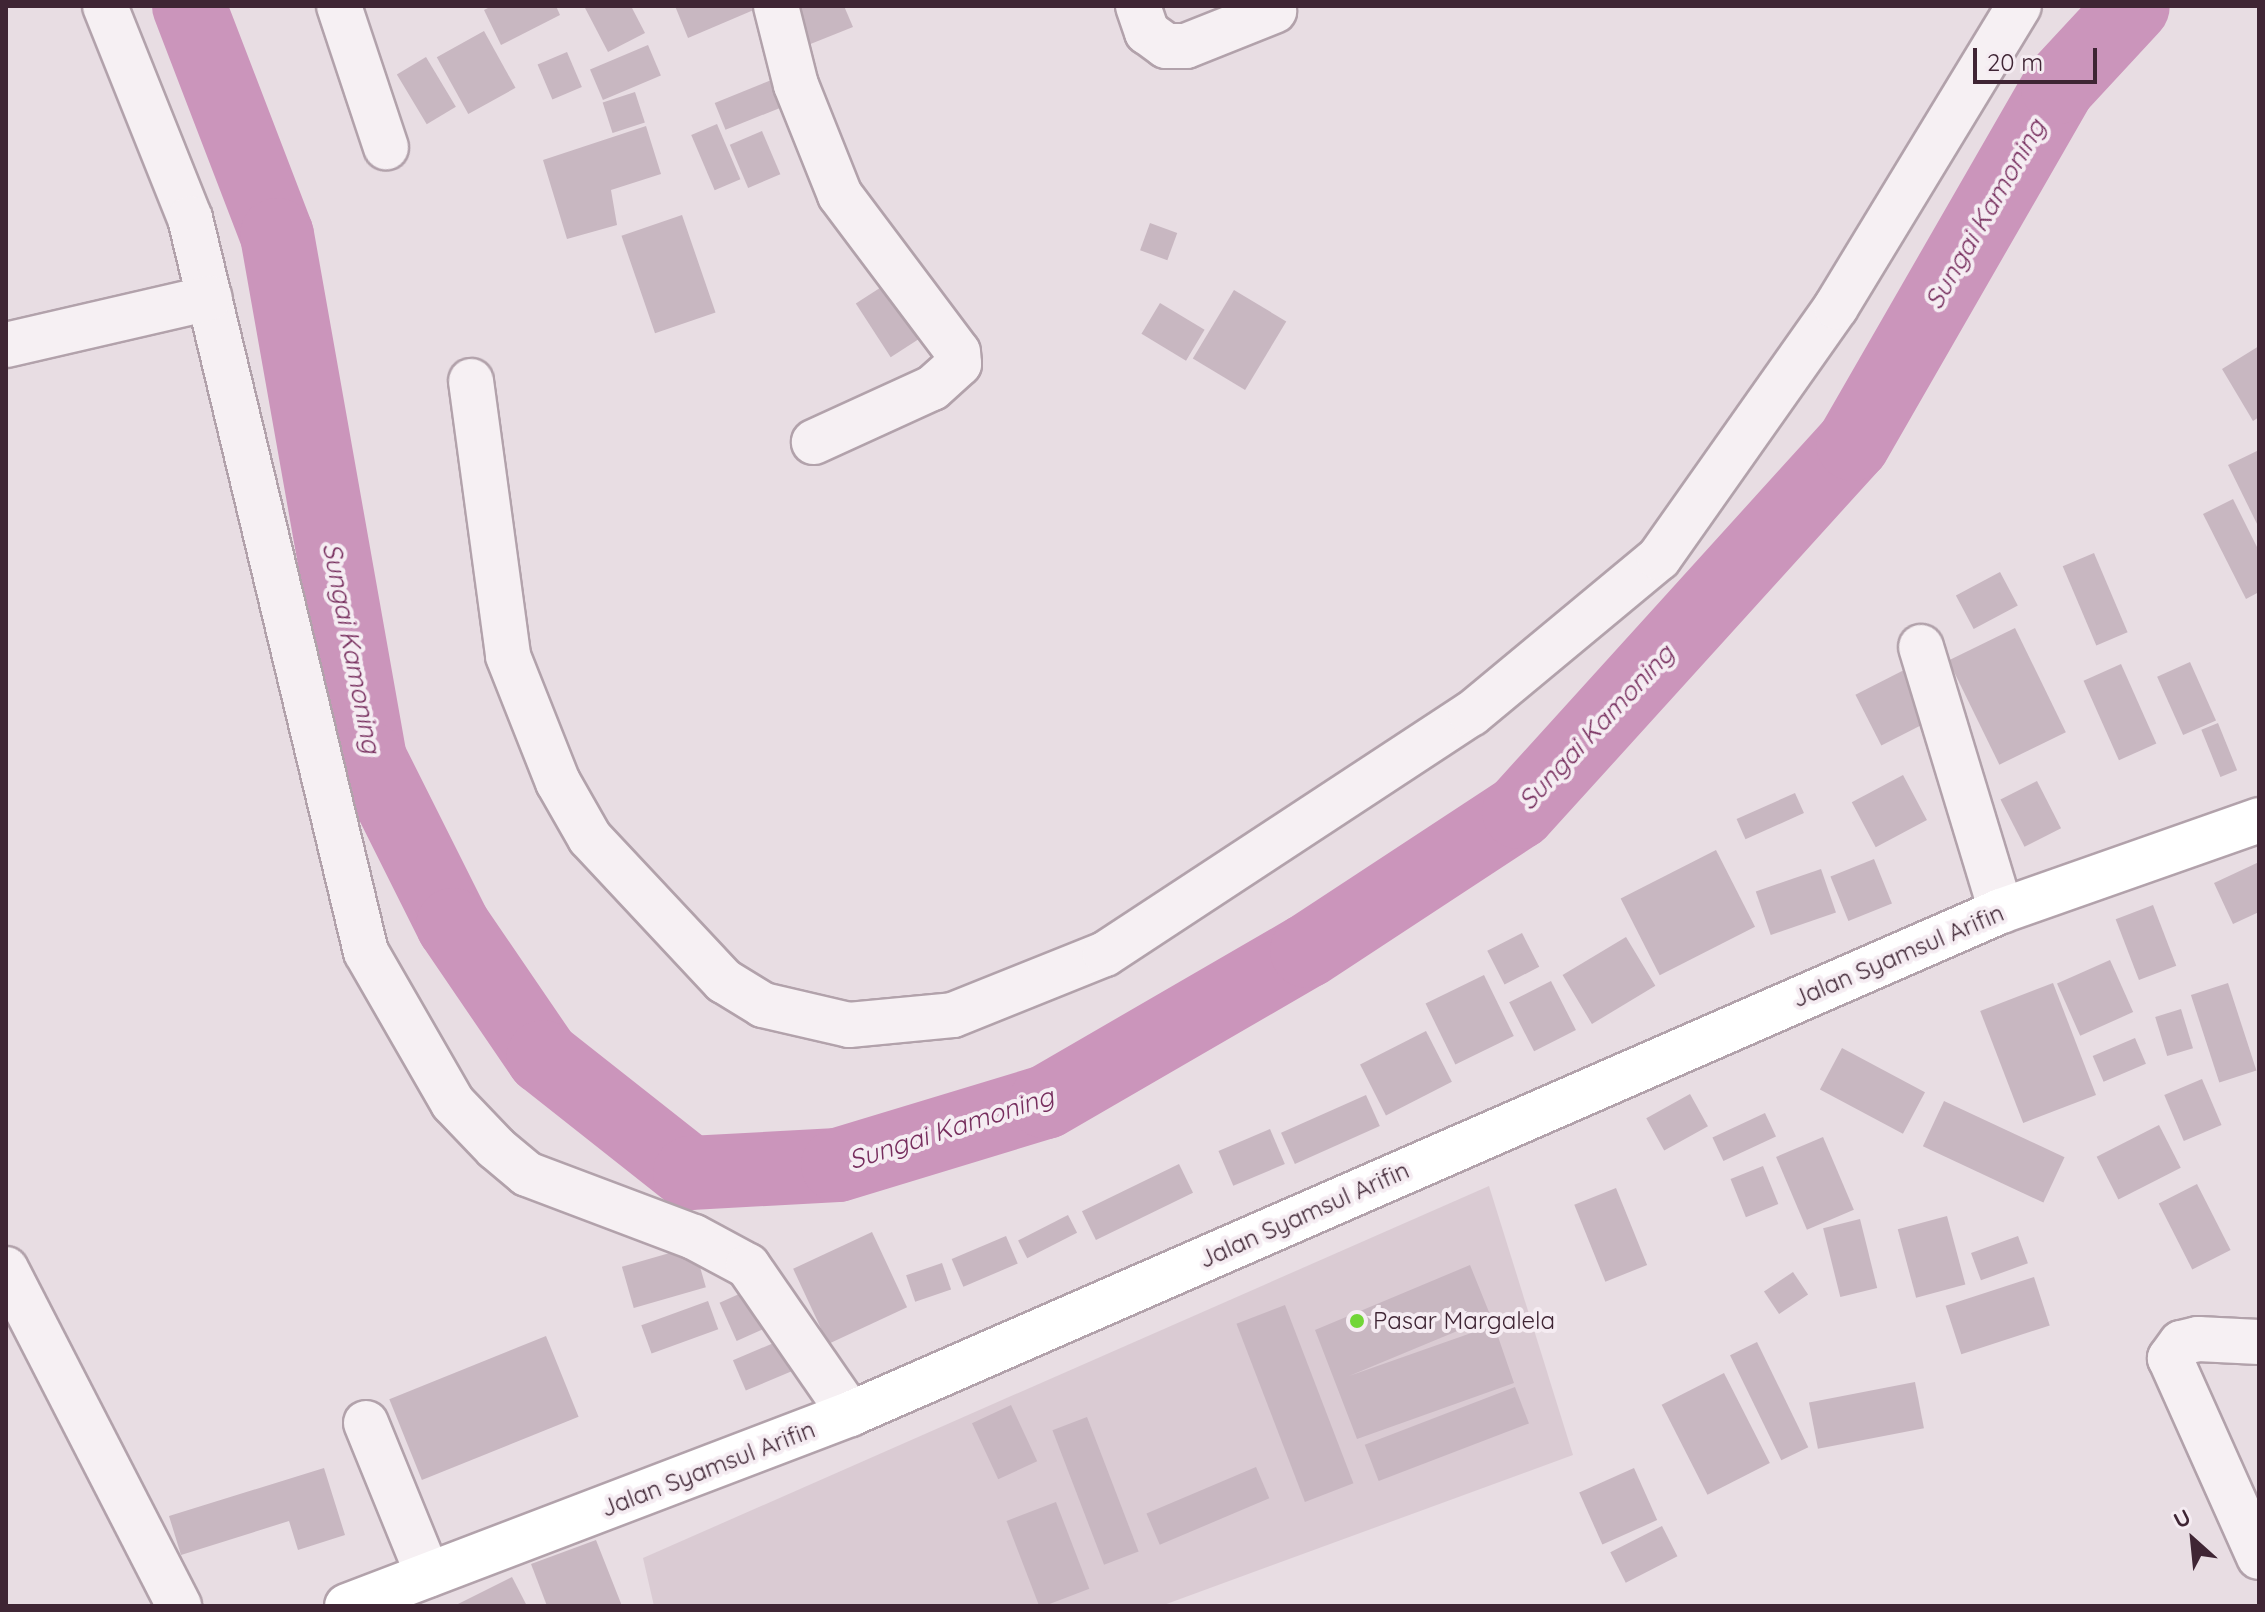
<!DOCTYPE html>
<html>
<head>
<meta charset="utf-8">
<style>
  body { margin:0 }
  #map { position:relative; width:2265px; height:1612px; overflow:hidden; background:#e8dde3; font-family:Quicksand,sans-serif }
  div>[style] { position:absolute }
  .built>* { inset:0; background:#dacbd3 }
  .river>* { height:74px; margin:-37px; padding:0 37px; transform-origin:37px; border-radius:37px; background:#cb95bb }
  .building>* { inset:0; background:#c8b7c1; transform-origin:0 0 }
  .roads { filter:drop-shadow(2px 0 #b2a2ab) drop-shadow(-2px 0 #b2a2ab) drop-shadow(0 2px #b2a2ab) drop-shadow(0 -2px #b2a2ab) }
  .minor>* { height:44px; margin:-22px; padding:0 22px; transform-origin:22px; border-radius:22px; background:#f6f0f3 }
  .major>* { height:44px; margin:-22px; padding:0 22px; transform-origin:22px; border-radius:22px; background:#fff }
  .dots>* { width:22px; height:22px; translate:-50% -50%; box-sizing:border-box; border:4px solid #f5ecf2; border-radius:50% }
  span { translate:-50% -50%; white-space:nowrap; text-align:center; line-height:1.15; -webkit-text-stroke:8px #f5ecf2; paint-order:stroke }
  .street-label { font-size:24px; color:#3f2534 }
  .poi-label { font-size:24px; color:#3f2534 }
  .left { translate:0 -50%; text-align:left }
  .water-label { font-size:26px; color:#762d5d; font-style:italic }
  .frame { position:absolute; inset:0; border:8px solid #3f2534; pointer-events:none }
  .north { position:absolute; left:2153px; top:1500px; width:80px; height:80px; -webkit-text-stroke:6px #f5ecf2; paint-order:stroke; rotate:333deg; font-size:22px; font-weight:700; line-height:32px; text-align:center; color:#3f2534 }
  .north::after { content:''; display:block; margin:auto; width:28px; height:36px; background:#3f2534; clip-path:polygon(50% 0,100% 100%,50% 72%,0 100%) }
  .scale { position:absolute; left:1973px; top:48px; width:124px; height:36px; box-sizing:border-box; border:4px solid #3f2534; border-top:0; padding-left:10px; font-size:24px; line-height:28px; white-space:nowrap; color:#3f2534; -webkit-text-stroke:6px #f5ecf2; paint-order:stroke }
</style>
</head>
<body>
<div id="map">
  <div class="built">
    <div style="clip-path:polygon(1489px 1186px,1573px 1455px,1161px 1606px,654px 1606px,643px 1558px)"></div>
  </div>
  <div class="river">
    <div style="left:189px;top:6px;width:245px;rotate:69deg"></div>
    <div style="left:277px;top:235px;width:532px;rotate:79.94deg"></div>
    <div style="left:370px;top:759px;width:186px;rotate:63.4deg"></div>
    <div style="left:453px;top:925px;width:160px;rotate:55.7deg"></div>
    <div style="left:543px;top:1057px;width:187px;rotate:38.3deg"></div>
    <div style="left:690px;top:1173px;width:148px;rotate:-3.1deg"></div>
    <div style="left:838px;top:1165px;width:217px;rotate:-16.9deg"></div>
    <div style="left:1046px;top:1102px;width:302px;rotate:-30.1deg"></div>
    <div style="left:1307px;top:951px;width:254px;rotate:-33.3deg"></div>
    <div style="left:1519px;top:812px;width:497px;rotate:-47.8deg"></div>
    <div style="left:1853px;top:444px;width:412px;rotate:-60.1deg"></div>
    <div style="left:2058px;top:87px;width:110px;rotate:-47.2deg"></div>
  </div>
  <div class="building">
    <div style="clip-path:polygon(492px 6px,556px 6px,560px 15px,501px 45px,484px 10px)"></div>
    <div style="clip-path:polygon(584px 6px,631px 6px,645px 33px,608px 52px)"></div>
    <div style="clip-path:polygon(675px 6px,763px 6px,688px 38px)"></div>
    <div style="clip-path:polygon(801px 6px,844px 6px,853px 27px,798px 49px,784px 13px)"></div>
    <div style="left:484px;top:31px;width:65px;height:54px;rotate:61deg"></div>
    <div style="left:648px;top:45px;width:33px;height:63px;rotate:67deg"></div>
    <div style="left:567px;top:52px;width:38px;height:32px;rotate:67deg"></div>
    <div style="left:426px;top:57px;width:58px;height:34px;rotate:59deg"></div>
    <div style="left:774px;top:79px;width:29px;height:64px;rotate:68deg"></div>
    <div style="left:635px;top:92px;width:32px;height:34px;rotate:72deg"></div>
    <div style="left:717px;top:124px;width:60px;height:28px;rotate:67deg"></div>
    <div style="clip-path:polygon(646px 126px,661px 174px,611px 190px,617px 225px,567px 239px,543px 160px)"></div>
    <div style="left:762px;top:131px;width:47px;height:35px;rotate:67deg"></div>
    <div style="left:682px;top:215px;width:103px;height:64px;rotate:71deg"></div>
    <div style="left:1150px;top:223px;width:29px;height:29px;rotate:20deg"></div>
    <div style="left:886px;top:284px;width:64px;height:36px;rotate:57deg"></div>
    <div style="left:1234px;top:290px;width:61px;height:80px;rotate:31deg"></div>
    <div style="left:1160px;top:303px;width:52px;height:36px;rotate:31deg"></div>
    <div style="clip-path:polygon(2259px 346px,2259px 417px,2253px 421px,2222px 369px)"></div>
    <div style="clip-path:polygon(2259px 450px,2259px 528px,2228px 465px)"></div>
    <div style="clip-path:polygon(2233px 499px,2259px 551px,2259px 592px,2246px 599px,2203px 514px)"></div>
    <div style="left:2094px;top:553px;width:86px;height:34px;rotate:67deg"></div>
    <div style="left:2000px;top:572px;width:38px;height:50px;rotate:62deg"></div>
    <div style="left:2015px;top:628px;width:116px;height:74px;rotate:64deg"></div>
    <div style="left:2190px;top:662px;width:64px;height:36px;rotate:66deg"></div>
    <div style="left:2121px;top:664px;width:87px;height:41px;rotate:66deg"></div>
    <div style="left:1908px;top:668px;width:57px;height:59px;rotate:63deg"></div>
    <div style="left:2218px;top:723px;width:51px;height:18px;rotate:68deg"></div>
    <div style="left:1903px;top:775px;width:51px;height:58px;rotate:62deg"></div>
    <div style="left:2037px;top:781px;width:53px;height:41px;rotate:63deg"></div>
    <div style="left:1795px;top:793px;width:22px;height:64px;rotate:66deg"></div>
    <div style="left:1716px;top:850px;width:86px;height:107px;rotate:63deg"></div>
    <div style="left:1874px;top:859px;width:48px;height:47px;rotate:68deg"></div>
    <div style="clip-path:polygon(2259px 862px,2259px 912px,2233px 924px,2214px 883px)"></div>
    <div style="left:1821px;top:869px;width:46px;height:69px;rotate:71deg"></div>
    <div style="left:2153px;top:905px;width:65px;height:40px;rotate:69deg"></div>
    <div style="left:1522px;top:933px;width:38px;height:39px;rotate:63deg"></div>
    <div style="left:1626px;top:937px;width:57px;height:74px;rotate:59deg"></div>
    <div style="left:2110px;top:960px;width:57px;height:58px;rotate:66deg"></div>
    <div style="left:1484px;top:975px;width:68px;height:65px;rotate:64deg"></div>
    <div style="left:1551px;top:981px;width:55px;height:47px;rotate:63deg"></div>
    <div style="left:2053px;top:983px;width:120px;height:78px;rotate:69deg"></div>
    <div style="left:2228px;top:983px;width:92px;height:39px;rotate:72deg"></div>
    <div style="left:2181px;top:1009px;width:41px;height:27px;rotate:73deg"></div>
    <div style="left:1426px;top:1031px;width:57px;height:74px;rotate:63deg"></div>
    <div style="left:2135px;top:1038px;width:28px;height:46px;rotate:67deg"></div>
    <div style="left:1842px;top:1048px;width:94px;height:47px;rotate:28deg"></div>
    <div style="left:2202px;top:1079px;width:50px;height:41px;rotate:67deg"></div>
    <div style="left:1690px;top:1094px;width:37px;height:50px;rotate:61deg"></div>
    <div style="left:1366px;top:1095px;width:34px;height:93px;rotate:66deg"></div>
    <div style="left:1944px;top:1101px;width:133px;height:50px;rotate:25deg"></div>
    <div style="left:1765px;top:1113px;width:26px;height:58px;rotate:65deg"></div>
    <div style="left:2159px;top:1125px;width:48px;height:70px;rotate:63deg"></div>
    <div style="left:1270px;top:1129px;width:38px;height:56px;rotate:67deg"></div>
    <div style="left:1823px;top:1137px;width:79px;height:51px;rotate:67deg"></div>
    <div style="left:1179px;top:1164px;width:32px;height:108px;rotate:64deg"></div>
    <div style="left:1763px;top:1166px;width:41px;height:35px;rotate:68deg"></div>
    <div style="left:2197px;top:1184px;width:74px;height:43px;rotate:63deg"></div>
    <div style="left:1616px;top:1188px;width:83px;height:45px;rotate:68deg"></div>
    <div style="left:1068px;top:1215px;width:20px;height:56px;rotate:63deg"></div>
    <div style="left:1947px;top:1216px;width:71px;height:51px;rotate:75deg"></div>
    <div style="left:1860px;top:1219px;width:71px;height:38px;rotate:76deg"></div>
    <div style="left:872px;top:1232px;width:83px;height:87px;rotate:65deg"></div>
    <div style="left:1006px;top:1236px;width:30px;height:59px;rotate:67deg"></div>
    <div style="left:2018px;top:1236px;width:29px;height:50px;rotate:70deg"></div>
    <div style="left:694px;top:1246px;width:43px;height:75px;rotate:74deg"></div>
    <div style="left:942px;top:1263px;width:28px;height:38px;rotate:71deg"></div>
    <div style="clip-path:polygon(1470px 1265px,1491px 1317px,1349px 1376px,1494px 1325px,1514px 1383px,1357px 1439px,1315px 1330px)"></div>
    <div style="left:1793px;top:1272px;width:27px;height:35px;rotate:56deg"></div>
    <div style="left:2034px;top:1277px;width:51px;height:93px;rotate:72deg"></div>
    <div style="left:757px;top:1286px;width:42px;height:41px;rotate:66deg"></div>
    <div style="left:708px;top:1301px;width:30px;height:71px;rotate:70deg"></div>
    <div style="left:1285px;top:1305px;width:191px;height:52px;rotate:69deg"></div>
    <div style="left:546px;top:1336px;width:87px;height:169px;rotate:68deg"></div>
    <div style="left:790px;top:1336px;width:33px;height:62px;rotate:67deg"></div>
    <div style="left:1757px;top:1342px;width:117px;height:30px;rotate:64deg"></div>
    <div style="left:1724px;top:1373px;width:101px;height:70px;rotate:63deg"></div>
    <div style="left:1915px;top:1382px;width:47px;height:108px;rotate:79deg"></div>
    <div style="left:1515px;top:1387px;width:39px;height:161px;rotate:69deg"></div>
    <div style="left:1011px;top:1405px;width:62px;height:43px;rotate:65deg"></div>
    <div style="left:1087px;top:1417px;width:144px;height:37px;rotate:69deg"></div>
    <div style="left:1256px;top:1467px;width:34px;height:119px;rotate:67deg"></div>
    <div style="clip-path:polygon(324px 1468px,345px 1535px,298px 1550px,289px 1521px,181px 1555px,169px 1516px)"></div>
    <div style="left:1634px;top:1468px;width:57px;height:60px;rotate:66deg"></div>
    <div style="left:1056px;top:1502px;width:93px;height:53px;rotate:69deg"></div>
    <div style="left:1662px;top:1526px;width:34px;height:58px;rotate:63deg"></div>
    <div style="clip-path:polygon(596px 1540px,622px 1606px,547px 1606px,531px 1564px)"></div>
    <div style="clip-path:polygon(512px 1577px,527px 1606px,454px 1606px)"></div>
  </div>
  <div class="roads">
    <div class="minor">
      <div style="left:105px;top:6px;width:228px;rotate:68.2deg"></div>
      <div style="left:190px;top:218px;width:755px;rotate:76.52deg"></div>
      <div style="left:366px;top:952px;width:174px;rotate:60.1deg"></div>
      <div style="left:453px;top:1103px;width:62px;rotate:46.3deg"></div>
      <div style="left:496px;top:1148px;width:40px;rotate:40deg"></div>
      <div style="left:527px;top:1174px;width:178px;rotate:20.7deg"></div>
      <div style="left:694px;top:1237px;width:61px;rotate:28.2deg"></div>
      <div style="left:748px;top:1266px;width:180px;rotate:55.4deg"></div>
      <div style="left:339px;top:6px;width:149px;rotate:71.6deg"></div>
      <div style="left:776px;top:6px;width:81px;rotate:75.8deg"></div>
      <div style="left:796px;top:85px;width:118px;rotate:68.2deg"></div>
      <div style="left:840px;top:195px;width:196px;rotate:53.1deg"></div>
      <div style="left:958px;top:352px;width:12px;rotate:85deg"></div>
      <div style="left:959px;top:364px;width:36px;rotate:138deg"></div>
      <div style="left:932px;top:388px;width:130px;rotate:155.4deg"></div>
      <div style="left:1138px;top:6px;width:28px;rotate:71deg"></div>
      <div style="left:1147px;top:32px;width:24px;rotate:36deg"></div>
      <div style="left:1166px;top:46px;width:20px"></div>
      <div style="left:1186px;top:46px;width:95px;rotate:-21.7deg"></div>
      <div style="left:6px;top:345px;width:209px;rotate:-13deg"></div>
      <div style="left:471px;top:381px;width:277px;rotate:82.3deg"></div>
      <div style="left:508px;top:656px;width:136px;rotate:68.4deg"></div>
      <div style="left:558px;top:782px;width:64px;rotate:60.3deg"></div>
      <div style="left:590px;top:838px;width:196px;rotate:46.9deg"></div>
      <div style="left:724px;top:981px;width:46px;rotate:31.6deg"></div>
      <div style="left:763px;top:1005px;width:88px;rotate:13.1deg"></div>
      <div style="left:849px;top:1025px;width:104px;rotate:-5.5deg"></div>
      <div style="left:953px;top:1015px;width:164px;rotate:-21.9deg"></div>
      <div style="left:1105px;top:954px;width:438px;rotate:-33.3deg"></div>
      <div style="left:1471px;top:714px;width:244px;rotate:-39.7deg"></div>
      <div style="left:1659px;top:558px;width:307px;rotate:-54.8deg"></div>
      <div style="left:1836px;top:307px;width:352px;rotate:-58.7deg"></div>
      <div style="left:1921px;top:647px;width:276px;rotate:73.1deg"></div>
      <div style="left:6px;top:1269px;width:379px;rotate:62.8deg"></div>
      <div style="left:2259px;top:1342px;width:61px;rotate:-177.2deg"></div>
      <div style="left:2198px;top:1339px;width:17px;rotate:167deg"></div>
      <div style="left:2181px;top:1343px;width:19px;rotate:126deg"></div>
      <div style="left:2170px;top:1358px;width:218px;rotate:65.9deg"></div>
      <div style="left:366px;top:1423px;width:164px;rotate:67.8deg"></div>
    </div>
    <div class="major">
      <div style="left:347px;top:1606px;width:538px;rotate:-20.89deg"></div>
      <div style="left:850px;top:1414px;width:1256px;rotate:-23.61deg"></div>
      <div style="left:2001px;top:911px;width:274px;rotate:-19.4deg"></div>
    </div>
  </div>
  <div class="dots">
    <div style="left:1357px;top:1321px;background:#72d638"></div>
  </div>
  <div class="street-label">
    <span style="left:1898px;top:956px;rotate:-23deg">Jalan Syamsul Arifin</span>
    <span style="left:1304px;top:1215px;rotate:-24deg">Jalan Syamsul Arifin</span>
    <span style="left:708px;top:1469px;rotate:-21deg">Jalan Syamsul Arifin</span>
  </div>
  <div class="poi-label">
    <span class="left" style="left:1373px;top:1321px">Pasar Margalela</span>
  </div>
  <div class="water-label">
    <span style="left:1985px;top:214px;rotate:-60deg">Sungai Kamoning</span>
    <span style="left:352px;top:648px;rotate:79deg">Sungai Kamoning</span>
    <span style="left:1596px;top:727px;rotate:-47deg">Sungai Kamoning</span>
    <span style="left:951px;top:1128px;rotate:-18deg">Sungai Kamoning</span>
  </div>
  <div class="frame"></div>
  <div class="north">U</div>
  <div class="scale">20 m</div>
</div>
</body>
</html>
